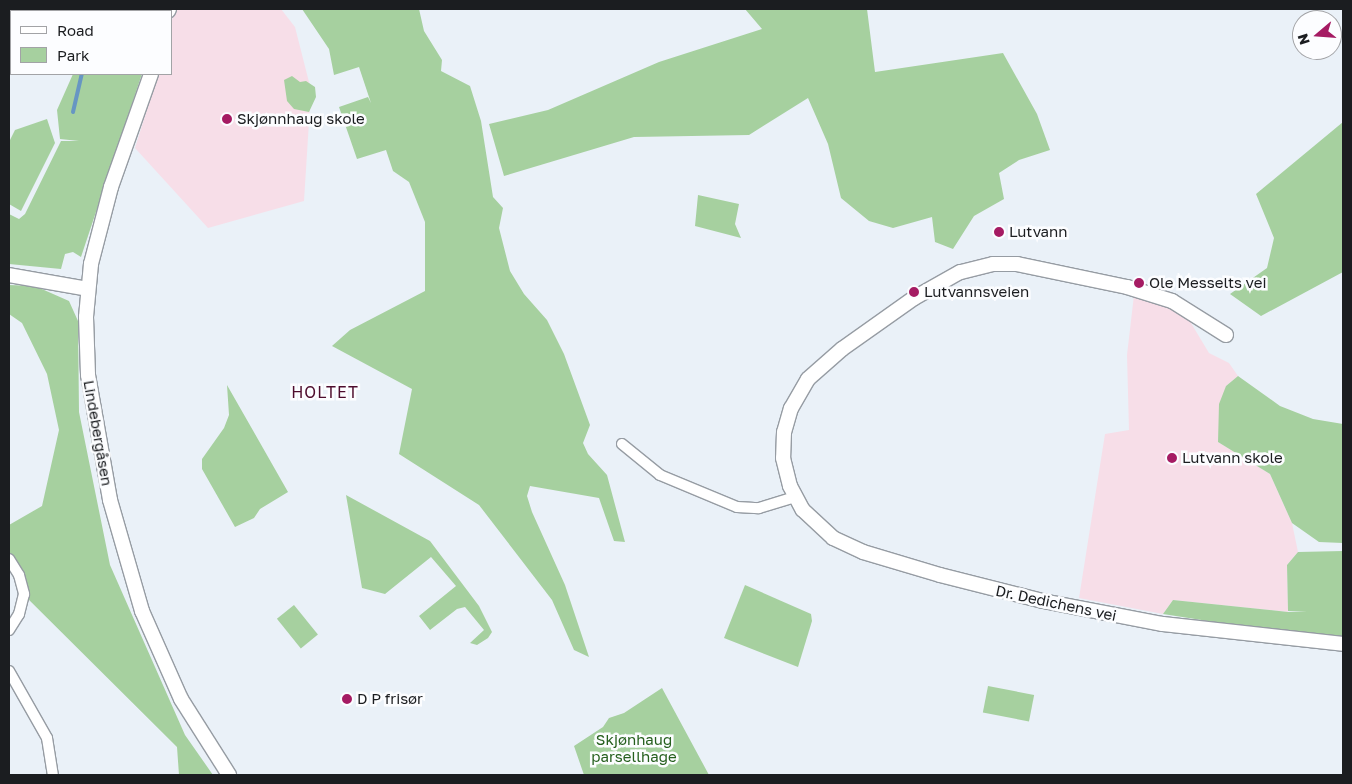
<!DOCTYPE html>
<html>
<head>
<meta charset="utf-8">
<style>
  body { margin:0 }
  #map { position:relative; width:1352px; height:784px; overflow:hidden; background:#eaf1f8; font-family:"Golos Text",sans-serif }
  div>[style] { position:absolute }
  .education>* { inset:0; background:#f7dee8 }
  .green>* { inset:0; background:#a6d09f; transform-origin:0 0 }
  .stream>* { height:4px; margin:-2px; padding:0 2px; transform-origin:2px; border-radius:2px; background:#6796c3 }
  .roads { filter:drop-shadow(1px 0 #969ca3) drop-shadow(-1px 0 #969ca3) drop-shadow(0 1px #969ca3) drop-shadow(0 -1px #969ca3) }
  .minor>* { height:10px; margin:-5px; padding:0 5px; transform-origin:5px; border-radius:5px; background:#fff }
  .tertiary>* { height:14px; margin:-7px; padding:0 7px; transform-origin:7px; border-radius:7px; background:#fff }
  .dots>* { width:14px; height:14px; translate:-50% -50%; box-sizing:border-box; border:2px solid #fcfdff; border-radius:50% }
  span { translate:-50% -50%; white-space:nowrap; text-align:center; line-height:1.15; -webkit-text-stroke:5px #fcfdff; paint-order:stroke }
  .poi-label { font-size:15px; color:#1b1d20 }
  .left { translate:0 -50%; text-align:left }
  .street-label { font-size:15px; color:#1b1d20 }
  .park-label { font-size:15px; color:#255f1d }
  .neighbourhood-label { font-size:16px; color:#4d0c2d; letter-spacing:1px }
  .frame { position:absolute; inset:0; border:10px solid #1b1d20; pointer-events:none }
  .legend { position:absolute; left:10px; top:10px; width:162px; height:65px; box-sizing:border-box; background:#fcfdff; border:1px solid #a2a3a6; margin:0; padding:6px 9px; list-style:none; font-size:15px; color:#1b1d20 }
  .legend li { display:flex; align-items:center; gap:10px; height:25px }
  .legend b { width:25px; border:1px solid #a2a3a6 }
  .north { position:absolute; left:1292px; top:10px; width:50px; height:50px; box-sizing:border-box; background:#fcfdff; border:1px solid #a2a3a6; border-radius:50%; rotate:252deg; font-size:14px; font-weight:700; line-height:20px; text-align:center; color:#1b1d20 }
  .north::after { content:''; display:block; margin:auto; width:18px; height:22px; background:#a51b63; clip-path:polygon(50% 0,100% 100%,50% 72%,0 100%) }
</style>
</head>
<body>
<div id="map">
  <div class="education">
    <div style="clip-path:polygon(175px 9px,281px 9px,295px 27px,311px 90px,304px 201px,208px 228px,135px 148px,158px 74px,171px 74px,171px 24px)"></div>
    <div style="clip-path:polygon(1134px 295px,1163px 302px,1188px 318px,1209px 353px,1229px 363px,1238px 376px,1226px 386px,1218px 442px,1270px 474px,1292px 523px,1298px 552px,1287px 565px,1288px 612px,1173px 600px,1163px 614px,1079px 598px,1105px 434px,1129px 430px,1127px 355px)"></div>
  </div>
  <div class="green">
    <div style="clip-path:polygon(39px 9px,161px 9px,160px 11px)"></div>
    <div style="clip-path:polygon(302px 9px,419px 9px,424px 31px,442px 60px,441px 71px,470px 86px,481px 121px,493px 197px,503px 208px,499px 228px,510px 271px,524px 294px,547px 320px,564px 354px,590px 425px,583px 443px,588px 454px,607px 475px,625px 542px,614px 541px,599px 498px,530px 486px,527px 496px,532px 512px,565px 585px,589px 657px,574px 650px,552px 600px,479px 505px,399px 454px,412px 389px,332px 346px,350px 330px,425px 291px,425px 222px,409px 182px,393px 171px,386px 150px,357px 159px,339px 107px,368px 97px,371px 103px,359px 67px,334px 75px,329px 49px)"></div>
    <div style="clip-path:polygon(745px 9px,867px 9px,875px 72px,1003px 53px,1037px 114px,1050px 150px,1019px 160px,999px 173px,1004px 199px,974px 216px,953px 249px,935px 242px,932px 217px,893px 228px,869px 221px,841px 198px,828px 144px,808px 98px,749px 135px,634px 137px,504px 176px,489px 124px,548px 110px,659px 62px,762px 29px)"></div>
    <div style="clip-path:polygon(73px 74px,142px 74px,81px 257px,73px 252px,65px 254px,61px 269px,9px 264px,9px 214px,19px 219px,25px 214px,61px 141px,79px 141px,60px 139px,57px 110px)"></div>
    <div style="clip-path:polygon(292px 76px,300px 82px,306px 81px,315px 87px,316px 97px,309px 112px,294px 109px,287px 101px,284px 80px)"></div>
    <div style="clip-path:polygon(47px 119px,55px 143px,21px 211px,9px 204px,9px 142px,15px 130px)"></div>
    <div style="clip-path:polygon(1343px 122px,1343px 272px,1261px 316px,1230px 294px,1267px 268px,1274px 238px,1256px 194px)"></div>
    <div style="clip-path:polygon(698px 195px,739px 204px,735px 224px,741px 238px,695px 226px)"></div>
    <div style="clip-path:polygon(9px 285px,35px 286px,69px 301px,78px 321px,79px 412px,110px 565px,185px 735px,213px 775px,179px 775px,177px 747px,17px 588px,9px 558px,9px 525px,42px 506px,59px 430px,47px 374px,22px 323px,9px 314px)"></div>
    <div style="clip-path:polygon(1238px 376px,1280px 406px,1313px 419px,1343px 424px,1343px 543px,1319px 542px,1292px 523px,1270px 474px,1218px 442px,1219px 404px,1226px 386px)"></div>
    <div style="clip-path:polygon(227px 385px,288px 492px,260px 509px,254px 518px,235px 527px,202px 469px,202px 459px,224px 428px,229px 415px)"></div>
    <div style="clip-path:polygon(346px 495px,430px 541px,479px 606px,492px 632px,488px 638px,477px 645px,470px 643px,484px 630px,465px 607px,457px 609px,430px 630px,419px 616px,456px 586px,431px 557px,385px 594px,362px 588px)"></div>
    <div style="clip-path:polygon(1343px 551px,1343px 638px,1316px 638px,1163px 614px,1173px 600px,1288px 612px,1307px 611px,1288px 611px,1287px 565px,1298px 552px)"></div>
    <div style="clip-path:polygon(745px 585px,811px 614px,812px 621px,798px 667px,724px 638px)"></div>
    <div style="left:294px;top:605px;width:38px;height:22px;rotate:51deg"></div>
    <div style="left:988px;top:686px;width:47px;height:27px;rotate:11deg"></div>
    <div style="clip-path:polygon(662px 688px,709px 775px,584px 775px,574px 746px,603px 727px,609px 718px,624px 713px)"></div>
  </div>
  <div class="stream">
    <div style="left:59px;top:9px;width:2px;rotate:63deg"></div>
    <div style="left:73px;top:112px;width:39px;rotate:-77deg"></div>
  </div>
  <div class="roads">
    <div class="minor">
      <div style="left:622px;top:444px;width:49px;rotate:39.2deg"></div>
      <div style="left:660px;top:475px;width:83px;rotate:22.6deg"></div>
      <div style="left:737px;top:507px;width:22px;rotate:3deg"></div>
      <div style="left:759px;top:508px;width:38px;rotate:-17deg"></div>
      <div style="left:9px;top:559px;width:19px;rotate:58deg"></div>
      <div style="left:19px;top:575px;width:20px;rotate:75deg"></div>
      <div style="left:24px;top:594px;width:21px;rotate:104deg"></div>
      <div style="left:19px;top:614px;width:19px;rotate:122deg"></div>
      <div style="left:9px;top:671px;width:77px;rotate:60.4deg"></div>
      <div style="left:47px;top:738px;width:37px;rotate:81deg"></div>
    </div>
    <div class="tertiary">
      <div style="left:168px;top:11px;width:2px;rotate:-63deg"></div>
      <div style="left:151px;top:74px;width:120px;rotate:109.5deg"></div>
      <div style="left:111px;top:187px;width:80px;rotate:104.6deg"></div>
      <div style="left:91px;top:264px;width:53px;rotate:95.4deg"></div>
      <div style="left:86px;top:317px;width:58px;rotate:88deg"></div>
      <div style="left:88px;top:375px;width:127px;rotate:80deg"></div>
      <div style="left:110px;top:500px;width:116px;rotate:73.9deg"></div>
      <div style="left:142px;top:611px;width:96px;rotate:66.1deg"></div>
      <div style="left:181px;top:699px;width:90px;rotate:57.7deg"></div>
      <div style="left:9px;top:275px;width:80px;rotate:10deg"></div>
      <div style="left:1226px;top:335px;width:64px;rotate:-147.8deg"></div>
      <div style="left:1172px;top:301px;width:47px;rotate:-162.7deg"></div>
      <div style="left:1127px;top:287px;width:112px;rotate:-168.2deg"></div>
      <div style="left:1017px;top:264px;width:24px;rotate:180deg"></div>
      <div style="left:993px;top:264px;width:34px;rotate:166deg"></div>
      <div style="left:960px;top:272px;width:53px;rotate:150.5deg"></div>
      <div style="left:914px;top:298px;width:88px;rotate:144.7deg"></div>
      <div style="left:842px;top:349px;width:45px;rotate:138.6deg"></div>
      <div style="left:808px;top:379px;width:34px;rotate:120deg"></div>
      <div style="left:791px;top:408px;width:25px;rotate:106deg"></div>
      <div style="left:784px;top:432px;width:26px;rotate:92deg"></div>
      <div style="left:783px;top:458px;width:29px;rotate:76deg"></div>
      <div style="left:790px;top:486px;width:27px;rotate:62deg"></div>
      <div style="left:803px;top:510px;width:41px;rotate:43deg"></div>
      <div style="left:833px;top:538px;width:33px;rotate:25deg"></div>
      <div style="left:863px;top:552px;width:80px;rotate:16.6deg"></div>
      <div style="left:940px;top:575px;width:106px;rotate:14.2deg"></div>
      <div style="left:1043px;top:601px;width:122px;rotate:10.9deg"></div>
      <div style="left:1163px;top:624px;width:181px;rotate:6.3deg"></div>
    </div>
  </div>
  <div class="dots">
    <div style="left:227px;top:119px;background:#a51b63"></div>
    <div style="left:999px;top:232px;background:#a51b63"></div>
    <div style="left:1139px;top:283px;background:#a51b63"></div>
    <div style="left:914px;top:292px;background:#a51b63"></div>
    <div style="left:1172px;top:458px;background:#a51b63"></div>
    <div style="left:347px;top:699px;background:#a51b63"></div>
  </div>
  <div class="poi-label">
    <span class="left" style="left:237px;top:119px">Skjønnhaug skole</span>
    <span class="left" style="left:1009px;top:232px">Lutvann</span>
    <span class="left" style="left:1149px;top:283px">Ole Messelts vei</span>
    <span class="left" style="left:924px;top:292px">Lutvannsveien</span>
    <span class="left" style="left:1182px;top:458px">Lutvann skole</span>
    <span class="left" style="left:357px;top:699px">D P frisør</span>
  </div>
  <div class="street-label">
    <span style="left:98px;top:433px;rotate:80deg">Lindebergåsen</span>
    <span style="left:1056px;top:603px;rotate:12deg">Dr. Dedichens vei</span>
  </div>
  <div class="park-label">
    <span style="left:634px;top:748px">Skjønhaug<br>parsellhage</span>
  </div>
  <div class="neighbourhood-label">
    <span style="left:325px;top:392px">HOLTET</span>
  </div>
  <div class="frame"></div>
  <ul class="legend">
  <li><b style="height:6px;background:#fff"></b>Road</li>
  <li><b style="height:14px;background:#a6d09f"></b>Park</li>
  </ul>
  <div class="north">N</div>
</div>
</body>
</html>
